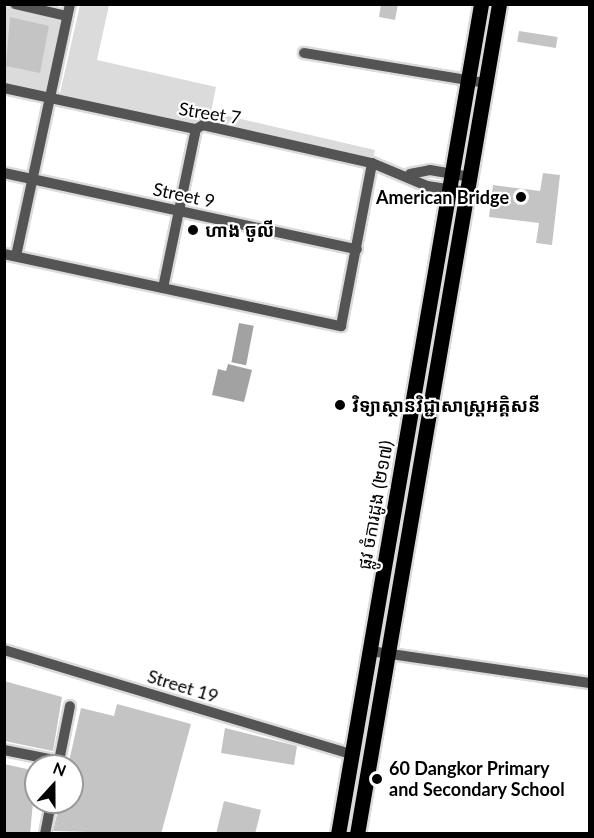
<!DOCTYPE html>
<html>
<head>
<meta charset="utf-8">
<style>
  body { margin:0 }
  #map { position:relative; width:594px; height:838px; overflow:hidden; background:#fff; font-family:Lato,"Noto Sans Khmer",sans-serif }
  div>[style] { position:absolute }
  .green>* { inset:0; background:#dbdbdb }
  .water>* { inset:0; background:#a2a2a2; transform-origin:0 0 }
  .building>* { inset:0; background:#c4c4c4; transform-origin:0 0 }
  .roads { filter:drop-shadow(2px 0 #dbdbdb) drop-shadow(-2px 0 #dbdbdb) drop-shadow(0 2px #dbdbdb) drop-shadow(0 -2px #dbdbdb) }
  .street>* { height:10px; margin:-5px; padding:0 5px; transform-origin:5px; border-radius:5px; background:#545454 }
  .primary>* { height:15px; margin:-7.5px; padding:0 7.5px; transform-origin:7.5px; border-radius:7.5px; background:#000 }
  .dots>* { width:16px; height:16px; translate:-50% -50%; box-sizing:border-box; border:3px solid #fff; border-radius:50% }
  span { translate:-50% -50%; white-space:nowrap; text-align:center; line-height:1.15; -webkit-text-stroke:4.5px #fff; paint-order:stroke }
  .street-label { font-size:18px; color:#000 }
  .poi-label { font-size:18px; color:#000; font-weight:700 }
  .right { translate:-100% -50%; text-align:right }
  .left { translate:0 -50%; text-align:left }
  .frame { position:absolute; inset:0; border:6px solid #000; pointer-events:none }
  .north { position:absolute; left:24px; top:754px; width:60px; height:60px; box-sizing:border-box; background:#fff; border:2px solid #999; border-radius:50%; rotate:21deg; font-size:16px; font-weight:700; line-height:24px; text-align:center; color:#000 }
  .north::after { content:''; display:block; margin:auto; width:21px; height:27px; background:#000; clip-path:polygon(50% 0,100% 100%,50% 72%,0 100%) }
</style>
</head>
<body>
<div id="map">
  <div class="green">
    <div style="clip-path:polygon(80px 5px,109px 5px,97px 60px,216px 87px,211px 112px,375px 150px,372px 163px,60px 93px)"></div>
    <div style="clip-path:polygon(5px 6px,64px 19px,47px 93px,5px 83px)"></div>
  </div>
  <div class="water">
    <div style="left:239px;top:323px;width:15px;height:40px;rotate:11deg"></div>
    <div style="clip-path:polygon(228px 364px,252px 370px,244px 402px,212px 395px,218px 369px,226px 371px)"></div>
  </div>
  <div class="building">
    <div style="clip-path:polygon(381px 4px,398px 4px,395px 20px,379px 17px)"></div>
    <div style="clip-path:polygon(10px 17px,49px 26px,40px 73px,6px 66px)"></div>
    <div style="left:519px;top:31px;width:39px;height:11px;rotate:9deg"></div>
    <div style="clip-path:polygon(543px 173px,560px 175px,552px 245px,536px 243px,539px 223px,489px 217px,493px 185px,540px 191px)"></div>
    <div style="clip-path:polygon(4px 681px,62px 697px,53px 751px,4px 741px)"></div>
    <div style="clip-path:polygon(117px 704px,191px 724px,161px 834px,53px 831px,60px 802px,72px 802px,68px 766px,81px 708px,114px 716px)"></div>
    <div style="clip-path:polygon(225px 728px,297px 746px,294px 765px,221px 753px)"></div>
    <div style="clip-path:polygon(4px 764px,36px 771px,30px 834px,4px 834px)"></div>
    <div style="clip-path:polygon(224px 801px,261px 810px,255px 834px,216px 834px)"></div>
  </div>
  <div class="roads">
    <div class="street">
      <div style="left:15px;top:4px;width:53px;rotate:13deg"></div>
      <div style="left:304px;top:53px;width:184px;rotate:9.4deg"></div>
      <div style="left:4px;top:88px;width:196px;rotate:12.1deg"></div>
      <div style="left:196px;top:129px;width:8px;rotate:-30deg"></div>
      <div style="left:203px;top:125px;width:173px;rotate:12.7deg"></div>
      <div style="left:372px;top:163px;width:60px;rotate:22.7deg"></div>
      <div style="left:427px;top:186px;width:40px;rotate:8.5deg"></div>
      <div style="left:4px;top:173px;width:361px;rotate:12.2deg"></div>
      <div style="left:410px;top:174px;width:20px;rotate:-11deg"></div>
      <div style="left:430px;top:170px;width:41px;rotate:9.9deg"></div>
      <div style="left:4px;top:254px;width:345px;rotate:12.1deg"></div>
      <div style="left:341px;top:326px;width:166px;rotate:-79.2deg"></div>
      <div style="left:16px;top:256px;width:258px;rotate:-77.9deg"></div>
      <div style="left:163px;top:288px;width:162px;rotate:-78.3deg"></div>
      <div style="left:4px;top:650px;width:362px;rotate:16.7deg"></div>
      <div style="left:370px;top:651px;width:222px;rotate:8.3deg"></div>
      <div style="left:4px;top:750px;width:56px;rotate:11.3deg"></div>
      <div style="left:58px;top:766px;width:61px;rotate:-78.7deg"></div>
      <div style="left:45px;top:834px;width:33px;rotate:-79deg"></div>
    </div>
    <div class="primary">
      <div style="left:338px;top:834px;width:842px;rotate:-80.22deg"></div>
      <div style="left:357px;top:834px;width:842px;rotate:-80.29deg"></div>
    </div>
  </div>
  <div class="dots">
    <div style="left:521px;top:197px;background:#000"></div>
    <div style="left:193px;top:230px;background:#000"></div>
    <div style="left:340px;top:405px;background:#000"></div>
    <div style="left:377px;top:779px;background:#000"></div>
  </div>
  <div class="street-label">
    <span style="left:210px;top:113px;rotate:9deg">Street 7</span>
    <span style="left:184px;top:195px;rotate:12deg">Street 9</span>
    <span style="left:375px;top:505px;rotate:-80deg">ផ្លូវ ចំការដូង (២១៧)</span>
    <span style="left:183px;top:686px;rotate:17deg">Street 19</span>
  </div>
  <div class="poi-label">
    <span class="right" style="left:509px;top:197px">American Bridge</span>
    <span class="left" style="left:205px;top:230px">ហាង ចូលី</span>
    <span class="left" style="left:352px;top:405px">វិទ្យាស្ថានវិជ្ជាសាស្រ្តអគ្គិសនី</span>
    <span class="left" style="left:389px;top:779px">60 Dangkor Primary<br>and Secondary School</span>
  </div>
  <div class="frame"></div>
  <div class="north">N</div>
</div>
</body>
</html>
